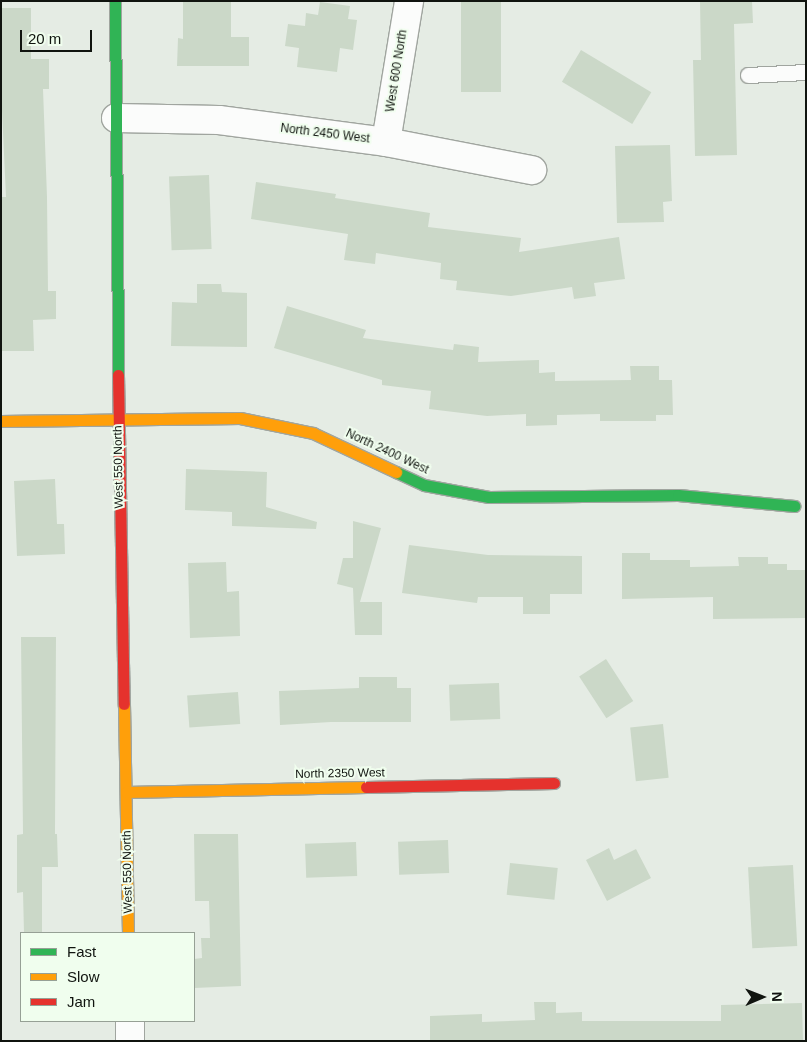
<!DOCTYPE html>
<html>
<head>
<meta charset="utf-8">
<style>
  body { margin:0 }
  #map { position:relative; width:807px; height:1042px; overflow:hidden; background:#e5ece4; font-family:Helvetica,sans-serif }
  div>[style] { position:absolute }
  .building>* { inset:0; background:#cbd8c8; transform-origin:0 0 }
  .roads { filter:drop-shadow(1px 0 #a0a59f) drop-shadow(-1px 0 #a0a59f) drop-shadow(0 1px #a0a59f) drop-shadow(0 -1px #a0a59f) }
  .lane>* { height:15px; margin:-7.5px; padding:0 7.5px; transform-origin:7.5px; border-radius:7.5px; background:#fbfcfb }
  .street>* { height:28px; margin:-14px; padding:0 14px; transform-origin:14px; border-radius:14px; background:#fbfcfb }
  .fast>* { height:11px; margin:-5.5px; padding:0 5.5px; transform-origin:5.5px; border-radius:5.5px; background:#30b455 }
  .slow>* { height:11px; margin:-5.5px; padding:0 5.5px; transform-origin:5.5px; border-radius:5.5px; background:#ff9f0a }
  .jam>* { height:11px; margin:-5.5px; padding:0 5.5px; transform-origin:5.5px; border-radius:5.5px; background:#e5322d }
  span { translate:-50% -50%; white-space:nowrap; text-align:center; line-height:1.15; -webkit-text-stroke:4px #f0feee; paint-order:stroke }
  .street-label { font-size:12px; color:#10140f }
  .frame { position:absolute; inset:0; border:2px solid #10140f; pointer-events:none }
  .legend { position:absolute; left:20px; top:932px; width:175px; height:90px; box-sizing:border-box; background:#f0feee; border:1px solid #96a095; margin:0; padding:6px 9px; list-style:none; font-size:15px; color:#10140f }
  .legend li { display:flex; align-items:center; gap:10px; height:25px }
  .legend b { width:25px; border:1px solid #96a095 }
  .north { position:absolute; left:737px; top:972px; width:50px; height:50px; -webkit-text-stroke:4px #f0feee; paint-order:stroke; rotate:89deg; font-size:14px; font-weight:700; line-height:20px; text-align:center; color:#10140f }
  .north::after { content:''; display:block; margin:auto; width:18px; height:22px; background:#10140f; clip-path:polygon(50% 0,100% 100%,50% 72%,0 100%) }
  .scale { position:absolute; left:20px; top:30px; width:72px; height:22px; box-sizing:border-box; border:2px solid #10140f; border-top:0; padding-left:6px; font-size:15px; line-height:18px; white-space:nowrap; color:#10140f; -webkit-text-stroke:4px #f0feee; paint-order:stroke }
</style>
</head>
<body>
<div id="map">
  <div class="building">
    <div style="clip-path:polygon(183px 1px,231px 1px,231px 37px,249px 37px,249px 66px,177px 66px,178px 38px,183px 39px)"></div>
    <div style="left:461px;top:1px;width:40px;height:91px"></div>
    <div style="clip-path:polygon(700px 1px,752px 1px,753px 23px,734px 24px,737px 155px,695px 156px,693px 60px,701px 60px)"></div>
    <div style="clip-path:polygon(320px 2px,350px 6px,348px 19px,357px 20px,353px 50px,340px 48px,337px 72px,297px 67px,299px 48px,285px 46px,288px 24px,305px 26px,306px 13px,318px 15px)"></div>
    <div style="clip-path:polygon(1px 8px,31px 8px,31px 59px,49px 59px,49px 89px,43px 89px,47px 197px,48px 291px,56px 291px,56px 319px,33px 320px,34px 351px,1px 351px,1px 197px,6px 197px,1px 89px)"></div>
    <div style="left:581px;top:50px;width:82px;height:37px;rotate:31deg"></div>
    <div style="clip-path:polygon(670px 145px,672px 201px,663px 202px,664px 222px,617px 223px,615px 146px)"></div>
    <div style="left:209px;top:175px;width:74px;height:40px;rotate:88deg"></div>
    <div style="clip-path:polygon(256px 182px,336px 194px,335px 198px,430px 213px,428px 227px,521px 238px,519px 252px,619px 237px,625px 279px,594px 283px,596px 296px,574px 299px,572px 287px,511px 296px,456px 290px,457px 281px,440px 279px,441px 263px,376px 253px,375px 264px,344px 260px,348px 234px,251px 219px)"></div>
    <div style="clip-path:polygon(197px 284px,221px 284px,222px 292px,247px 293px,247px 347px,171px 346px,172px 302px,197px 303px)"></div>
    <div style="clip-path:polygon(287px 306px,366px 330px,363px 338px,453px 350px,454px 344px,479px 347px,478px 362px,539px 360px,539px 373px,555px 372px,555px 381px,631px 380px,630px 366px,659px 366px,659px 380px,672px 380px,673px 415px,656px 415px,656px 421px,600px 421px,600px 414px,557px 415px,557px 425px,526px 426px,526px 414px,487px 416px,429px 409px,431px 391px,382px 385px,382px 380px,274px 348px)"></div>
    <div style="clip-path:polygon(186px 469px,267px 472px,266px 507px,317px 522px,316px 529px,232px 526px,232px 512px,185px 510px)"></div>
    <div style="clip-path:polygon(55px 479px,57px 524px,64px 524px,65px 554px,17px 556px,14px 481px)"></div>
    <div style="clip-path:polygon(353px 521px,381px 528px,360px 602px,382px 602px,382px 635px,355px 635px,353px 588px,337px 584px,343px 558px,353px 558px)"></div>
    <div style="clip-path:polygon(409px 545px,488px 555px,582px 556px,582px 594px,550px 594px,550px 614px,523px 614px,523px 597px,478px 597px,477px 603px,402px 593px)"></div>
    <div style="clip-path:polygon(622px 553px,650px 553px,650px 560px,690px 560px,690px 567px,739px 566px,738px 557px,768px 557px,768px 564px,787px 564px,787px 570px,806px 570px,806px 618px,713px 619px,713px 597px,622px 599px)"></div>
    <div style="clip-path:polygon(226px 562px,227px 592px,239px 591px,240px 636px,190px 638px,188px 563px)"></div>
    <div style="clip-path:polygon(21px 637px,56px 637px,55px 834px,57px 834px,58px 867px,42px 867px,42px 933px,24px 933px,23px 892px,17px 893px,17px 835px,23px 834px)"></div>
    <div style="left:606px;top:659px;width:50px;height:32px;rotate:57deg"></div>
    <div style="clip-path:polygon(359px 677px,397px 677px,397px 688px,411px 688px,411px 722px,331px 722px,280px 725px,279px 691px,359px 688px)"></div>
    <div style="left:499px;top:683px;width:36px;height:50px;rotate:88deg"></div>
    <div style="left:238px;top:692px;width:32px;height:51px;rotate:86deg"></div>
    <div style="left:663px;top:724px;width:54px;height:33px;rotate:84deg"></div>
    <div style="clip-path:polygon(194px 834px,238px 834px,241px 986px,194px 988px,194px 959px,202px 958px,201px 938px,210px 938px,209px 901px,195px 901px)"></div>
    <div style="left:448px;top:840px;width:33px;height:50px;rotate:88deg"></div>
    <div style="left:356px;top:842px;width:34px;height:51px;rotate:88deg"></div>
    <div style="clip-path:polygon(609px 848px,614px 860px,636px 849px,651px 878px,607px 901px,586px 860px)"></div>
    <div style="left:510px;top:863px;width:48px;height:32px;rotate:6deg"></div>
    <div style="left:793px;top:865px;width:81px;height:45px;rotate:87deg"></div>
    <div style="clip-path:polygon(534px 1002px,556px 1002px,556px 1013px,582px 1012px,582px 1021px,721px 1021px,721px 1005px,802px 1003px,803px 1041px,430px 1041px,430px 1016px,482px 1014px,482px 1022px,535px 1020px)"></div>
  </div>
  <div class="roads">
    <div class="lane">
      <div style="left:748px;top:75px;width:58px;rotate:-3deg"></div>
    </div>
    <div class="street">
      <div style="left:116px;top:118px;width:103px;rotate:1.1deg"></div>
      <div style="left:219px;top:120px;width:168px;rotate:7.5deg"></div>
      <div style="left:386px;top:142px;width:149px;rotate:10.9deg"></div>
      <div style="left:386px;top:142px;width:143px;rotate:-80.7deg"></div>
      <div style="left:130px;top:1021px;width:20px;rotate:90deg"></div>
    </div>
    <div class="fast">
      <div style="left:115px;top:1px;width:374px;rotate:89.5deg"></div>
      <div style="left:396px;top:472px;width:31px;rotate:25deg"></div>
      <div style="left:424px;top:485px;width:66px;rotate:10.5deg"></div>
      <div style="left:489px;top:497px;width:189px;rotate:-0.6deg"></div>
      <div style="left:678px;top:495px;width:117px;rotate:5.4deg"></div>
    </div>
    <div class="slow">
      <div style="left:1px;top:421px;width:239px;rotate:-0.7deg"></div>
      <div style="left:240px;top:418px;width:75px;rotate:11.6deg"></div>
      <div style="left:313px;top:433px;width:92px;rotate:25.2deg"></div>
      <div style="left:124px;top:704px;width:229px;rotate:89deg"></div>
      <div style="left:126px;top:792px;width:240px;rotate:-1.2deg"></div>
    </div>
    <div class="jam">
      <div style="left:118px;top:375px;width:329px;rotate:89deg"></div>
      <div style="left:366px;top:787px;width:188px;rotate:-1.2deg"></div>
    </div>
  </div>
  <div class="street-label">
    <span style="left:397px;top:71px;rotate:-81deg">West 600 North</span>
    <span style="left:325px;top:134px;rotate:7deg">North 2450 West</span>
    <span style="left:387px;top:452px;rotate:25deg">North 2400 West</span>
    <span style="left:119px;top:467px;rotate:-91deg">West 550 North</span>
    <span style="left:340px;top:774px;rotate:-1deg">North 2350 West</span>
    <span style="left:128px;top:872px;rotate:-91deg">West 550 North</span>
  </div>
  <div class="frame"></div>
  <ul class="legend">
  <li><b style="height:6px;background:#30b455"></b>Fast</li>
  <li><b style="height:6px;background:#ff9f0a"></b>Slow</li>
  <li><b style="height:6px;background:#e5322d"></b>Jam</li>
  </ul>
  <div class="north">N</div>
  <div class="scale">20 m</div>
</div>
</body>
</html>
